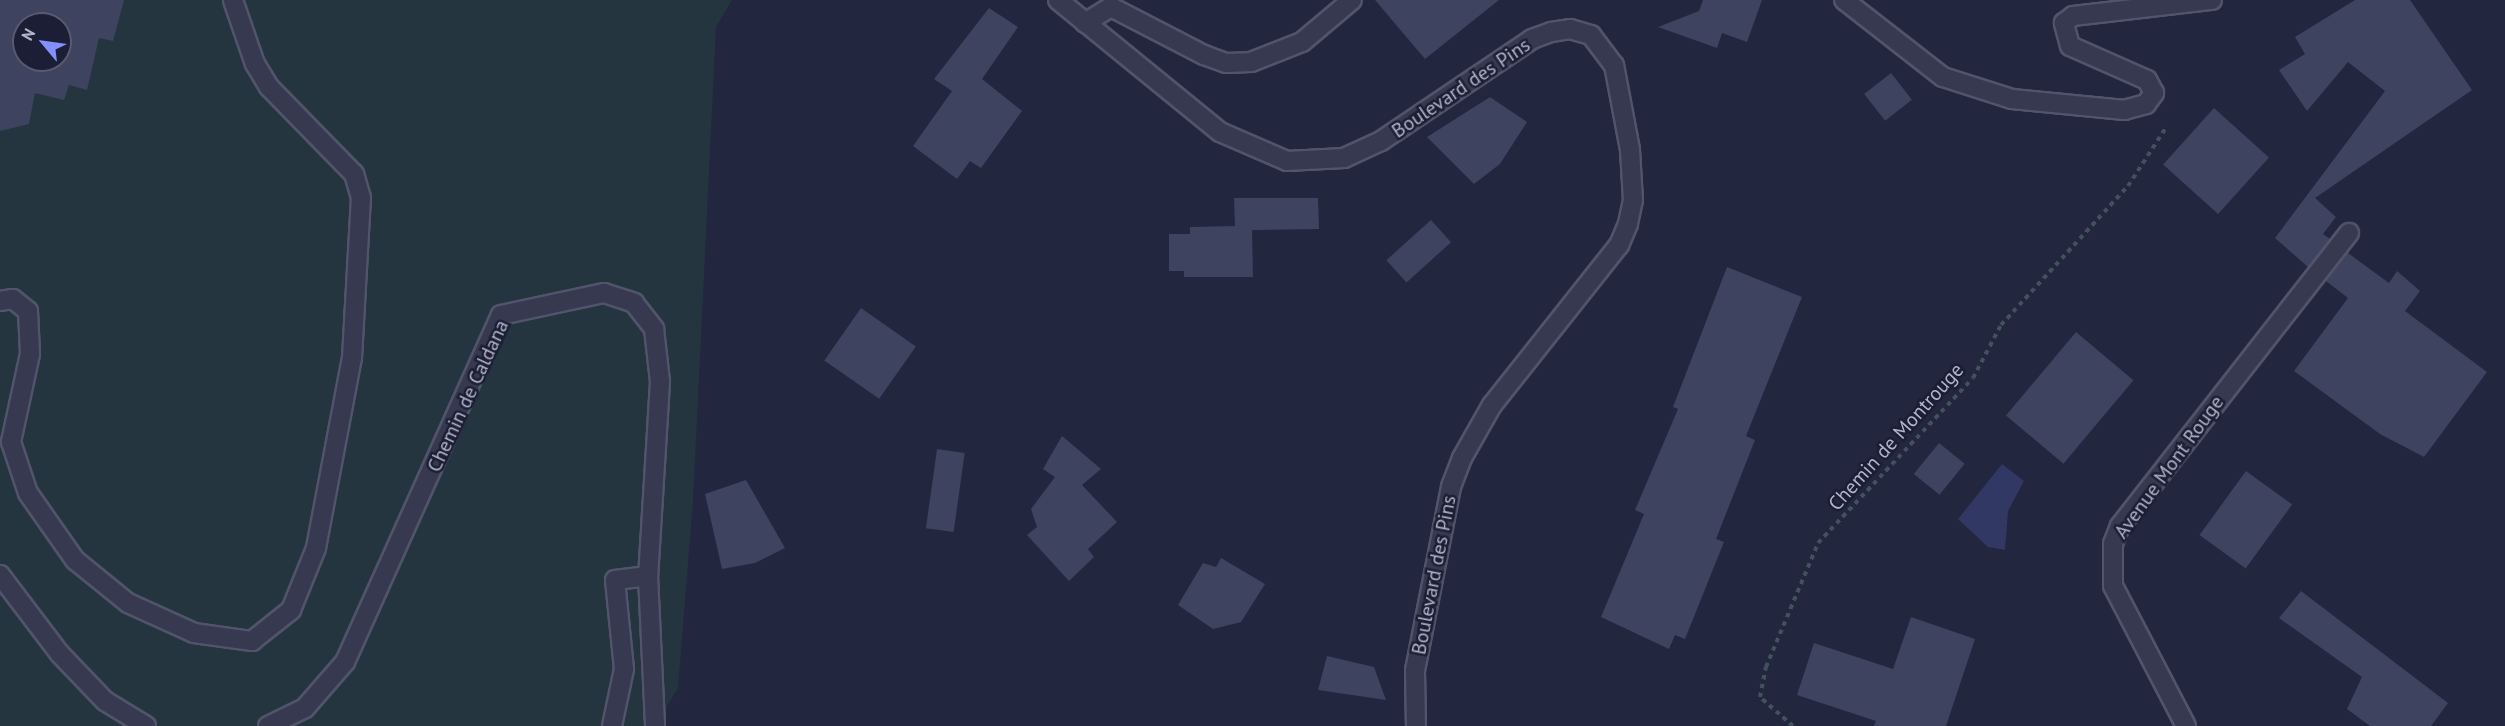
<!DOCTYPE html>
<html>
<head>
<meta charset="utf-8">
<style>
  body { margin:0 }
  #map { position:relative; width:2505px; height:726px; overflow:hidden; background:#22263f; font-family:"PT Sans",sans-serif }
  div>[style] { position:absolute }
  .green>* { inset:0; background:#243540 }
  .water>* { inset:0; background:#313863 }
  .building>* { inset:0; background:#3e4360; transform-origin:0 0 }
  .path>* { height:4px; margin-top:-2px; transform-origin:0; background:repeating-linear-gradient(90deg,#42525d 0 4.5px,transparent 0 9px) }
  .roads { filter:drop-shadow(2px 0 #51546a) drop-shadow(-2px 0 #51546a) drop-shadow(0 2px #51546a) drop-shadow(0 -2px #51546a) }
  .minor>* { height:18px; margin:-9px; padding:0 9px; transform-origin:9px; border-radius:9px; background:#36394f }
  span { translate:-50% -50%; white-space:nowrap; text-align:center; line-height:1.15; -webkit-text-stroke:5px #1b1e34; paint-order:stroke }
  .street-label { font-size:20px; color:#b2b5ca }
  .north { position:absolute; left:12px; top:12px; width:60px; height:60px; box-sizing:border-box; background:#1b1e34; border:2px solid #575a70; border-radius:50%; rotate:299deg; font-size:16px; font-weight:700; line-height:24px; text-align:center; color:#b2b5ca }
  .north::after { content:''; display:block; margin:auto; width:21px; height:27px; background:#828fff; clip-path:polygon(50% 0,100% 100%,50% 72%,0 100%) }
</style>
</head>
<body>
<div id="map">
  <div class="green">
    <div style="clip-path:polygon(evenodd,0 0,732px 0,716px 27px,693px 501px,678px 688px,655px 726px,0 726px,0 0,24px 24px,60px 24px,60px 60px,24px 60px,24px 24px)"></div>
  </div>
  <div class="water">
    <div style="clip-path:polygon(2002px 464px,2024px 481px,2008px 511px,2005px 550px,1988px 547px,1958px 519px)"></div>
  </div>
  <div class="building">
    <div style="clip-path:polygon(evenodd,0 0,124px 0,113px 41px,99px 38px,87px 90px,69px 85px,64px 100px,35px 93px,29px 124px,0 131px,0 0,24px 24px,60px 24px,60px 60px,24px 60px,24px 24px)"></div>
    <div style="clip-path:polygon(1375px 0,1499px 0,1425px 59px)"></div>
    <div style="clip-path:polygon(1703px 0,1762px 0,1747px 42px,1722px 33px,1717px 48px,1658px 27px,1699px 11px)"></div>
    <div style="clip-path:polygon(2355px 0,2410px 0,2472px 90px,2315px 198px,2336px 217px,2323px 234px,2330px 239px,2308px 267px,2275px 238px,2385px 91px,2348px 62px,2307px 111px,2279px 70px,2305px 54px,2295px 37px)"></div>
    <div style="clip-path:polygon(989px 8px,1018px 27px,982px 79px,1022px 111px,981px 168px,970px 161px,957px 179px,913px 146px,952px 91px,934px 79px)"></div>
    <div style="left:1891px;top:73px;width:34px;height:34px;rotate:52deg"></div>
    <div style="clip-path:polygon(1490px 97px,1527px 122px,1500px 164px,1474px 184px,1427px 137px)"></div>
    <div style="left:2214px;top:108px;width:74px;height:76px;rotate:42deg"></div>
    <div style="clip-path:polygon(1234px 198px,1318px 198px,1319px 229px,1252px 230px,1253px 277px,1184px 277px,1184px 271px,1169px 271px,1169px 234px,1190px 234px,1190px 227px,1235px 226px)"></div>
    <div style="left:1431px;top:220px;width:30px;height:60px;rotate:48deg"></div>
    <div style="clip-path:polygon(2348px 253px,2389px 283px,2397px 271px,2420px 291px,2405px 311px,2487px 372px,2424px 457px,2380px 434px,2294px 371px,2348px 298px,2326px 281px)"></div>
    <div style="clip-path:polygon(1727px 267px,1802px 297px,1746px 436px,1755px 440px,1716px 539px,1724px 542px,1685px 639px,1675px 635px,1669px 649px,1601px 617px,1644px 514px,1635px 510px,1678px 409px,1673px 407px)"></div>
    <div style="left:861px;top:308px;width:67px;height:64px;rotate:35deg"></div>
    <div style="left:2076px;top:332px;width:75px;height:109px;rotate:40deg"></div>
    <div style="clip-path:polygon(1062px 436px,1101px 469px,1082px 485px,1117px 522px,1088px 549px,1094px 557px,1069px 581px,1027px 535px,1037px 527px,1031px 509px,1055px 477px,1043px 469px)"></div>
    <div style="left:1939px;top:443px;width:33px;height:40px;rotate:39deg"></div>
    <div style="left:937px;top:449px;width:28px;height:80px;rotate:8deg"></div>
    <div style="left:2246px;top:471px;width:57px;height:79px;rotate:36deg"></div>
    <div style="clip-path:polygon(746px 480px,785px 548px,755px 563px,722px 569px,705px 494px)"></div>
    <div style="clip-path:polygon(1221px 558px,1265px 584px,1241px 622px,1213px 629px,1178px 605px,1203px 563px,1216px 567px)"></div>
    <div style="clip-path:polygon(2301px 591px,2448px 703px,2431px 726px,2370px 726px,2347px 709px,2362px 677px,2279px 618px)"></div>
    <div style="clip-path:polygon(1911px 617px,1975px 639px,1946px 726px,1874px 726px,1876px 721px,1797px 695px,1814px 643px,1893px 669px)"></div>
    <div style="clip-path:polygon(1327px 656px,1374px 667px,1386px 700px,1318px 690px)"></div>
  </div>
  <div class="path">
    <div style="left:1793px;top:726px;width:44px;rotate:-138.7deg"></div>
    <div style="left:1760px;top:697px;width:31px;rotate:-79deg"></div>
    <div style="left:1766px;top:667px;width:134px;rotate:-67.2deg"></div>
    <div style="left:1818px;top:543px;width:226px;rotate:-46.8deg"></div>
    <div style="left:1973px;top:378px;width:60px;rotate:-62.2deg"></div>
    <div style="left:2001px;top:325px;width:188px;rotate:-47.6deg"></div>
    <div style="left:2128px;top:186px;width:72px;rotate:-57deg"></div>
  </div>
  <div class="roads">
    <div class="minor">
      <div style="left:1058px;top:0;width:209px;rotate:39.2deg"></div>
      <div style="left:1220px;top:132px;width:73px;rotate:23.4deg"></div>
      <div style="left:1287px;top:161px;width:57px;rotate:-3deg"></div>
      <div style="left:1344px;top:158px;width:41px;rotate:-24.7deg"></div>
      <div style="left:1381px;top:141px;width:182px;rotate:-34deg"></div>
      <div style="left:1532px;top:39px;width:20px;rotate:-20deg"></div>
      <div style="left:1551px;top:32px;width:19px;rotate:-9deg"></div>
      <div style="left:1570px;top:29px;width:22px;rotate:16deg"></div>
      <div style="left:1591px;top:35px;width:38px;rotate:53deg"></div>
      <div style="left:1614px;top:65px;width:86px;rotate:79.3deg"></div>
      <div style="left:1630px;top:150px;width:50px;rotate:86.6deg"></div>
      <div style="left:1633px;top:200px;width:25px;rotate:102deg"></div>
      <div style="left:1628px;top:224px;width:23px;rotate:113deg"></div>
      <div style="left:1619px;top:245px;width:204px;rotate:128.4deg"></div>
      <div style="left:1492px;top:405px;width:61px;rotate:119.5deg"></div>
      <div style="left:1462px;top:458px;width:31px;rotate:111deg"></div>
      <div style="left:1451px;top:487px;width:187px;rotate:101.1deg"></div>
      <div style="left:1415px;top:671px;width:55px;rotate:89deg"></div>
      <div style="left:1844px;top:0;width:125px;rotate:37.9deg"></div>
      <div style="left:1943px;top:77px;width:72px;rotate:17.7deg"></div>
      <div style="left:2012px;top:99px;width:113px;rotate:5.6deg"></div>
      <div style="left:2124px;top:110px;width:23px;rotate:-15deg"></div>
      <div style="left:2146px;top:104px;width:14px;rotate:-54deg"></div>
      <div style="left:2154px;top:93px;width:15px;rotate:-118deg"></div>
      <div style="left:2147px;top:80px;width:84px;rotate:-156.2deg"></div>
      <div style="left:2070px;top:46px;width:24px;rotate:-105deg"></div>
      <div style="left:2064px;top:23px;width:11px;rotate:-38deg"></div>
      <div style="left:2073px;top:16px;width:140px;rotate:-6.6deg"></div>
      <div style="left:1085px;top:23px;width:31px;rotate:-32deg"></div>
      <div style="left:1111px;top:7px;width:105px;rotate:27.3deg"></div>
      <div style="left:1204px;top:55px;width:23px;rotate:20deg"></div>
      <div style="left:1226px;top:63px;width:25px;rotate:-2deg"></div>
      <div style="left:1251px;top:62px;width:55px;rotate:-21.4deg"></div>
      <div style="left:1302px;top:42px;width:65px;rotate:-40deg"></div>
      <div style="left:0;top:301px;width:13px;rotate:-9deg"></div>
      <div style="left:13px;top:299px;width:19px;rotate:39deg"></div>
      <div style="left:28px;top:311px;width:43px;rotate:87.3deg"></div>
      <div style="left:30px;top:354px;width:90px;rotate:102.2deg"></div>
      <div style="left:11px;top:442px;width:54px;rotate:71.6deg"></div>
      <div style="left:28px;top:493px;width:82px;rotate:55deg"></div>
      <div style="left:75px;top:560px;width:68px;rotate:39.1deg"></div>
      <div style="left:128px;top:603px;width:72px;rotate:24.4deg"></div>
      <div style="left:194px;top:633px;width:59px;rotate:7.9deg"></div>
      <div style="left:252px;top:641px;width:50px;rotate:-38.5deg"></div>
      <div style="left:291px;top:610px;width:67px;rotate:-68deg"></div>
      <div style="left:316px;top:548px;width:193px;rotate:-79.3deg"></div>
      <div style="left:352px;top:358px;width:160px;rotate:-86.8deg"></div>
      <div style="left:361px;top:198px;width:25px;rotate:-106deg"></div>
      <div style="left:354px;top:174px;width:122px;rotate:-134.3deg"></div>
      <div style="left:269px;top:87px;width:27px;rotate:-121deg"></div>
      <div style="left:255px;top:64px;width:68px;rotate:-109deg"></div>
      <div style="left:0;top:575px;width:99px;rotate:52.8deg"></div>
      <div style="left:60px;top:654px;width:65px;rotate:46.2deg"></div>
      <div style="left:105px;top:701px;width:48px;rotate:31.4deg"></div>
      <div style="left:268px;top:726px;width:41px;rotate:-25.9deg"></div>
      <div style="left:305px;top:708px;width:61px;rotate:-49deg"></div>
      <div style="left:345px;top:662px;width:380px;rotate:-65.8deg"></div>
      <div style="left:501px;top:315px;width:105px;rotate:-12.1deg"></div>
      <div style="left:604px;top:293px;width:32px;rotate:18deg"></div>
      <div style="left:634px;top:303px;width:33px;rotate:52deg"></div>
      <div style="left:654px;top:329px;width:53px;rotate:83.5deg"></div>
      <div style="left:660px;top:382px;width:194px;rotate:93.5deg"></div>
      <div style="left:612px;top:726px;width:58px;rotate:-78.1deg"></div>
      <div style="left:624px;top:669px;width:89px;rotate:-95.8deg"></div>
      <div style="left:615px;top:580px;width:33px;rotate:-7deg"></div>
      <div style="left:648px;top:576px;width:150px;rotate:87.3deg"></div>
      <div style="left:2186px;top:726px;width:158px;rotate:-117.5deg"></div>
      <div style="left:2113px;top:586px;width:42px;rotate:-90deg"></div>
      <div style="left:2113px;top:544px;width:19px;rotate:-69deg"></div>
      <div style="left:2120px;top:526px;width:372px;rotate:-52deg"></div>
    </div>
  </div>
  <div class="street-label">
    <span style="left:1461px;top:88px;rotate:-34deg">Boulevard des Pins</span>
    <span style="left:468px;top:396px;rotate:-65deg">Chemin de Caldana</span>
    <span style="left:1896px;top:437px;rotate:-48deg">Chemin de Montrouge</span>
    <span style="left:2169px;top:467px;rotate:-54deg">Avenue Mont Rouge</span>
    <span style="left:1434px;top:575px;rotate:-79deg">Boulevard des Pins</span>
  </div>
  <div class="north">N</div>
</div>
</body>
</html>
